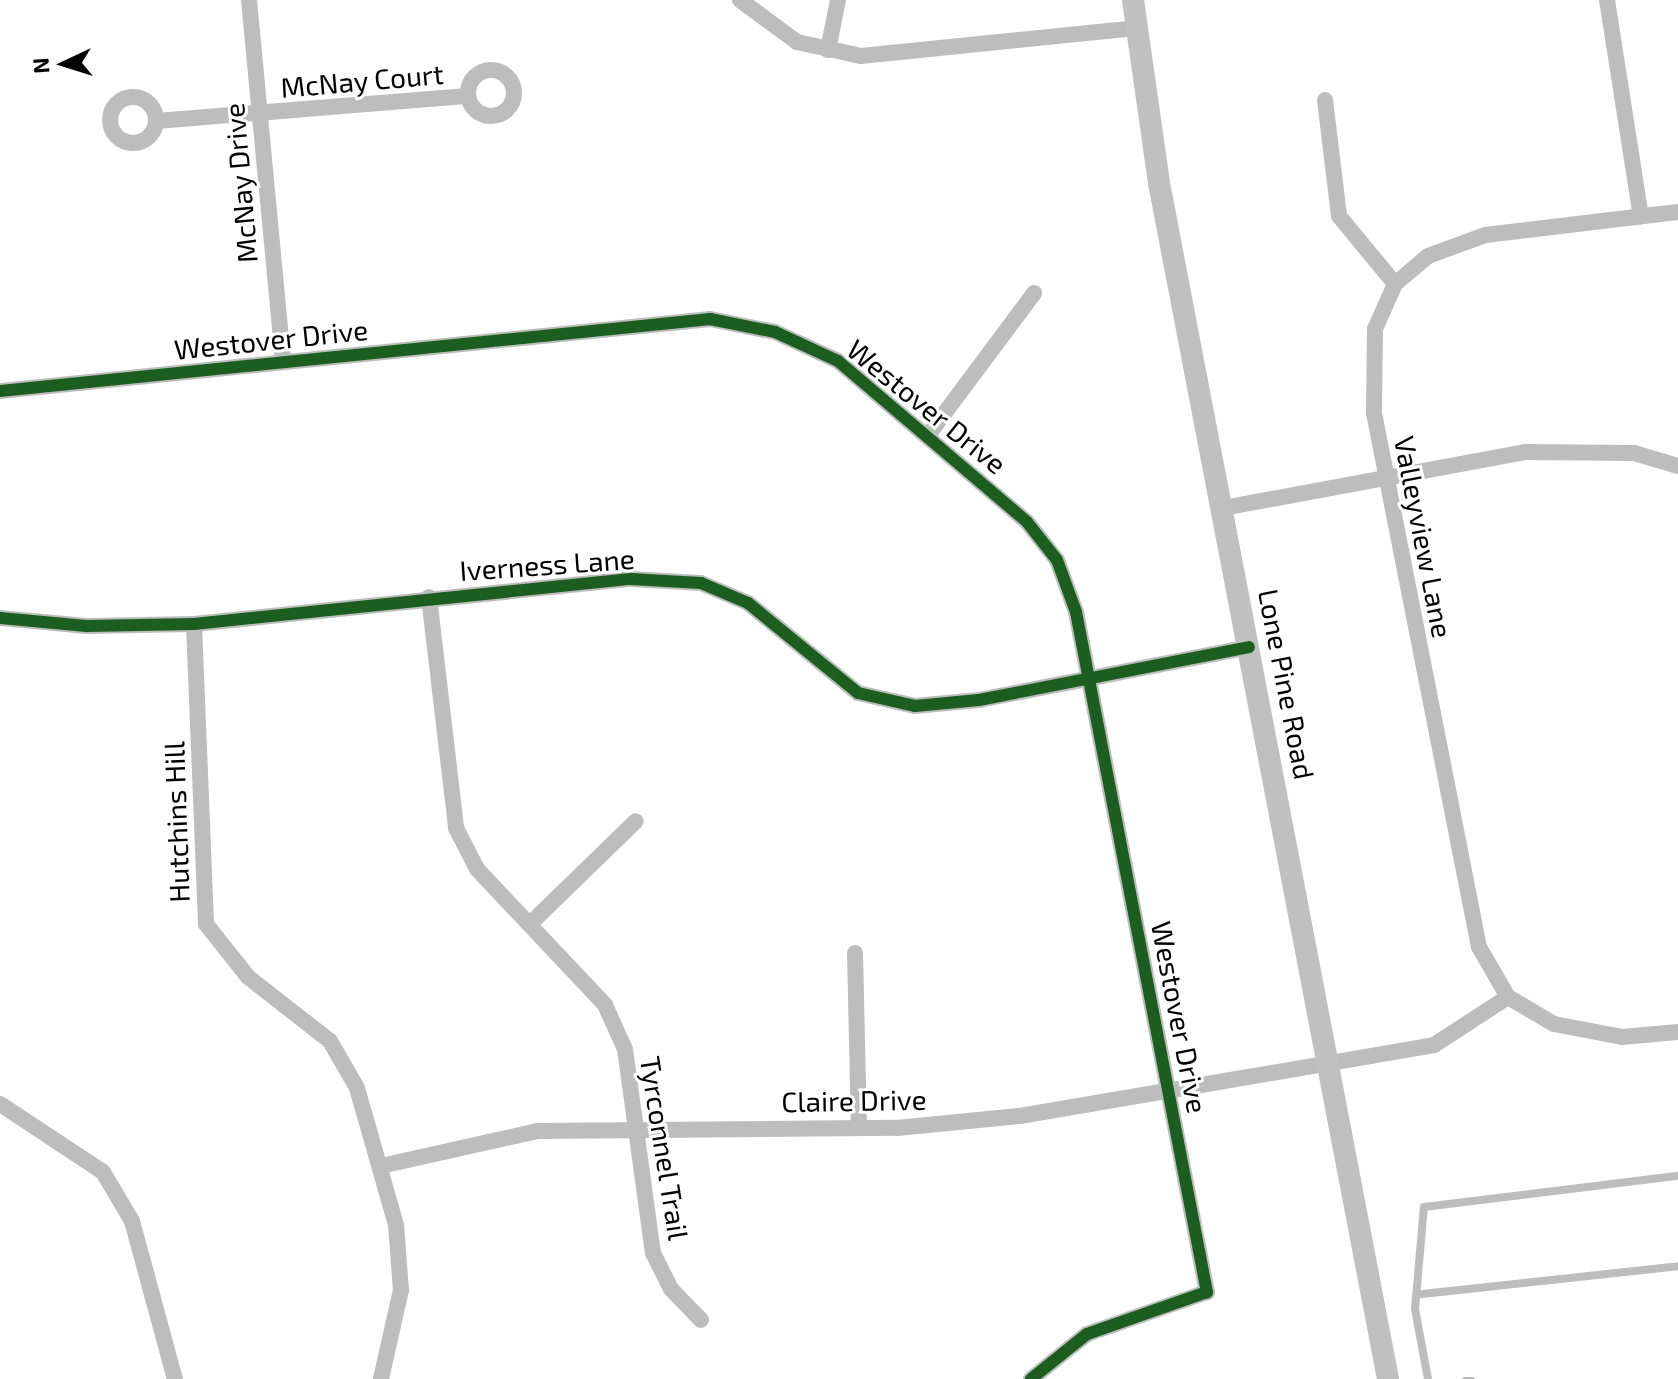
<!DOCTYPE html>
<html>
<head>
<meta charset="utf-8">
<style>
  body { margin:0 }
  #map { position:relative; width:1678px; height:1379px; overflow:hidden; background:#fff; font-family:"Exo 2",sans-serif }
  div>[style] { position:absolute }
  .stream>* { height:5px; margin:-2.5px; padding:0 2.5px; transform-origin:2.5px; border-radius:2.5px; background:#bbb }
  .lane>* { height:8px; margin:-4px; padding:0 4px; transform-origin:4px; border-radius:4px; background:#bdbdbd }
  .street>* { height:16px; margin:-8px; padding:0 8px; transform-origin:8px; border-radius:8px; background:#bdbdbd }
  .street>.ring { margin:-8px; padding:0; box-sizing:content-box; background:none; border:16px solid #bdbdbd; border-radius:50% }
  .secondary>* { height:22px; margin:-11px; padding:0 11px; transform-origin:11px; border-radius:11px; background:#c0c0c0 }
  .cycleway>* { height:12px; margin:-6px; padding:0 6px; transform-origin:6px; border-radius:6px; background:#1b5e20 }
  span { translate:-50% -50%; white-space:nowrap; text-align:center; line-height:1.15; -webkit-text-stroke:6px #fff; paint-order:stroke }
  .street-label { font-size:28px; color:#000 }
  .north { position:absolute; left:24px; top:24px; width:80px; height:80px; -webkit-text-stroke:6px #fff; paint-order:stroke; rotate:266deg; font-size:22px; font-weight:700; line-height:32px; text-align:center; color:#000 }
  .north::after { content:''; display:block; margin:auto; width:28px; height:36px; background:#000; clip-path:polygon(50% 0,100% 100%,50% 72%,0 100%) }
</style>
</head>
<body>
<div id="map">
  <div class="stream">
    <div style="left:1464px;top:1379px;width:8px"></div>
  </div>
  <div class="lane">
    <div style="left:1422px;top:1294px;width:258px;rotate:-6.2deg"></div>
    <div style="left:1428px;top:1379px;width:71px;rotate:-100.5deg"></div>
    <div style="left:1415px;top:1309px;width:102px;rotate:-85deg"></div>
    <div style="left:1424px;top:1207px;width:256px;rotate:-7deg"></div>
  </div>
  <div class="street">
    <div style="left:249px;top:0;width:363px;rotate:84.6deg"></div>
    <div style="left:740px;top:0;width:71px;rotate:36.4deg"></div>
    <div style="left:797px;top:42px;width:66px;rotate:12.3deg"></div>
    <div style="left:861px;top:56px;width:276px;rotate:-5.8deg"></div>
    <div style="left:1607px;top:0;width:219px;rotate:81.1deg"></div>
    <div style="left:828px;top:50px;width:51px;rotate:-78.7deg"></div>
    <div class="ring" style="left:468px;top:70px;width:30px;height:30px"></div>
    <div class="ring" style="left:110px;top:97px;width:30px;height:30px"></div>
    <div style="left:1325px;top:100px;width:117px;rotate:83.1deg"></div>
    <div style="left:1339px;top:216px;width:88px;rotate:50.5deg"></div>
    <div style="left:1395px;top:284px;width:49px;rotate:114deg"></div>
    <div style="left:1375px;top:329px;width:84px;rotate:90.7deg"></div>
    <div style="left:1374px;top:413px;width:544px;rotate:78.88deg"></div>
    <div style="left:1479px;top:947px;width:58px;rotate:59.9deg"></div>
    <div style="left:1508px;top:997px;width:53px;rotate:30.4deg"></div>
    <div style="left:1554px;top:1024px;width:69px;rotate:10.8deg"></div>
    <div style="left:1622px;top:1037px;width:56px;rotate:-5.1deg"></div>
    <div style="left:156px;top:121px;width:313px;rotate:-4.6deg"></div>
    <div style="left:1395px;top:284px;width:43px;rotate:-40.3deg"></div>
    <div style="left:1428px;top:256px;width:61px;rotate:-20.2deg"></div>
    <div style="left:1485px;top:235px;width:194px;rotate:-6.8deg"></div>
    <div style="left:0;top:391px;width:714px;rotate:-5.79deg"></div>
    <div style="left:710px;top:319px;width:66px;rotate:11.3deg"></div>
    <div style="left:775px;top:332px;width:69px;rotate:24.7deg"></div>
    <div style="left:838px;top:361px;width:248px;rotate:40.4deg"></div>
    <div style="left:1027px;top:522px;width:48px;rotate:51.7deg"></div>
    <div style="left:1057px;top:560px;width:55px;rotate:69.9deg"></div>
    <div style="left:1076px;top:612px;width:693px;rotate:79.1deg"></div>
    <div style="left:1207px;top:1292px;width:127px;rotate:160.7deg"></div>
    <div style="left:1087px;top:1334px;width:72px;rotate:141.2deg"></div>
    <div style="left:929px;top:434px;width:176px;rotate:-53.3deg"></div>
    <div style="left:1223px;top:508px;width:307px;rotate:-10.5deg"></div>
    <div style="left:1525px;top:452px;width:109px;rotate:0.5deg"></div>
    <div style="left:1634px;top:453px;width:46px;rotate:16.5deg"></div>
    <div style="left:429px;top:597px;width:233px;rotate:83.3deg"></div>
    <div style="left:456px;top:828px;width:46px;rotate:62.9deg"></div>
    <div style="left:477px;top:869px;width:187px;rotate:46.7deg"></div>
    <div style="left:605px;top:1005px;width:48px;rotate:65.6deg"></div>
    <div style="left:625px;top:1049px;width:206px;rotate:82.2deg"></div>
    <div style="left:653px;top:1253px;width:40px;rotate:63.4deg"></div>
    <div style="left:671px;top:1289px;width:43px;rotate:45.9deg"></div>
    <div style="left:0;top:618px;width:87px;rotate:5.3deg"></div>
    <div style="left:87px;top:626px;width:107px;rotate:-1.1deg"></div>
    <div style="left:194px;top:624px;width:439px;rotate:-5.9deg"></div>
    <div style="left:631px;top:579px;width:70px;rotate:3.3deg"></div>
    <div style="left:701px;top:583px;width:51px;rotate:23.1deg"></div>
    <div style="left:748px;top:603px;width:142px;rotate:39.3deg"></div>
    <div style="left:858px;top:693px;width:58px;rotate:12.8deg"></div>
    <div style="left:915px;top:706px;width:64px;rotate:-5.4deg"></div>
    <div style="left:979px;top:700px;width:275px;rotate:-11.1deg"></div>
    <div style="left:194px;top:624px;width:300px;rotate:87.7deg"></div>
    <div style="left:206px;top:924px;width:68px;rotate:51.6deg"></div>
    <div style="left:248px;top:977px;width:104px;rotate:38deg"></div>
    <div style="left:330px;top:1041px;width:54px;rotate:60.1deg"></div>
    <div style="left:357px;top:1088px;width:142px;rotate:74.1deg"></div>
    <div style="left:396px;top:1225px;width:65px;rotate:85.6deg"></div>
    <div style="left:401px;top:1290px;width:91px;rotate:102.7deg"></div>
    <div style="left:531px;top:923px;width:146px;rotate:-44.2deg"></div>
    <div style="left:855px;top:953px;width:175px;rotate:88.7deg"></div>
    <div style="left:0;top:1104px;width:123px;rotate:33.4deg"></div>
    <div style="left:103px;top:1172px;width:57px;rotate:59.4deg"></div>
    <div style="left:132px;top:1221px;width:164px;rotate:74.8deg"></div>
    <div style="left:381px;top:1166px;width:160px;rotate:-12.6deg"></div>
    <div style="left:537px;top:1131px;width:360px;rotate:-0.5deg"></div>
    <div style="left:897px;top:1128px;width:124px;rotate:-5.6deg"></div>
    <div style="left:1020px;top:1116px;width:420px;rotate:-9.7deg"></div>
    <div style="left:1434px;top:1045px;width:88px;rotate:-33deg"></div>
  </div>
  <div class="secondary">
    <div style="left:1133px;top:0;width:185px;rotate:81.9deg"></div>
    <div style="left:1159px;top:183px;width:1218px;rotate:79.16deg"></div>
  </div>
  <div class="cycleway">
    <div style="left:0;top:391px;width:714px;rotate:-5.79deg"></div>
    <div style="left:710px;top:319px;width:66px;rotate:11.3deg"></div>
    <div style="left:775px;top:332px;width:69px;rotate:24.7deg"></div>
    <div style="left:838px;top:361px;width:248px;rotate:40.4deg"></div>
    <div style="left:1027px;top:522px;width:48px;rotate:51.7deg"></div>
    <div style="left:1057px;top:560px;width:55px;rotate:69.9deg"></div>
    <div style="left:1076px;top:612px;width:693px;rotate:79.1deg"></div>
    <div style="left:1207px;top:1292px;width:127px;rotate:160.7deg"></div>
    <div style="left:1087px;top:1334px;width:72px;rotate:141.2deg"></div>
    <div style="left:0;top:618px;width:87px;rotate:5.3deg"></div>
    <div style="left:87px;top:626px;width:107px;rotate:-1.1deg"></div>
    <div style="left:194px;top:624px;width:439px;rotate:-5.9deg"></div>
    <div style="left:631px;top:579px;width:70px;rotate:3.3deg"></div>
    <div style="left:701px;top:583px;width:51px;rotate:23.1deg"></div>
    <div style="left:748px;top:603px;width:142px;rotate:39.3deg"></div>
    <div style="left:858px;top:693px;width:58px;rotate:12.8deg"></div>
    <div style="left:915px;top:706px;width:64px;rotate:-5.4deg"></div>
    <div style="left:979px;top:700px;width:275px;rotate:-11.1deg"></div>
  </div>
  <div class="street-label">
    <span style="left:362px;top:80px;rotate:-5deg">McNay Court</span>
    <span style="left:240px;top:183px;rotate:-95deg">McNay Drive</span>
    <span style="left:271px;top:339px;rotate:-6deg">Westover Drive</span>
    <span style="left:927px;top:406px;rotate:39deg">Westover Drive</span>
    <span style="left:1424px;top:537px;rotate:79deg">Valleyview Lane</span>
    <span style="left:547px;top:564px;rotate:-4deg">Iverness Lane</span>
    <span style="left:1287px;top:684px;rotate:79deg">Lone Pine Road</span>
    <span style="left:176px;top:822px;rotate:-92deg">Hutchins Hill</span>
    <span style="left:1180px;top:1017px;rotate:79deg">Westover Drive</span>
    <span style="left:854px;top:1100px;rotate:-1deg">Claire Drive</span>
    <span style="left:665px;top:1148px;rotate:81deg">Tyrconnel Trail</span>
  </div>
  <div class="north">N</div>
</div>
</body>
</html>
